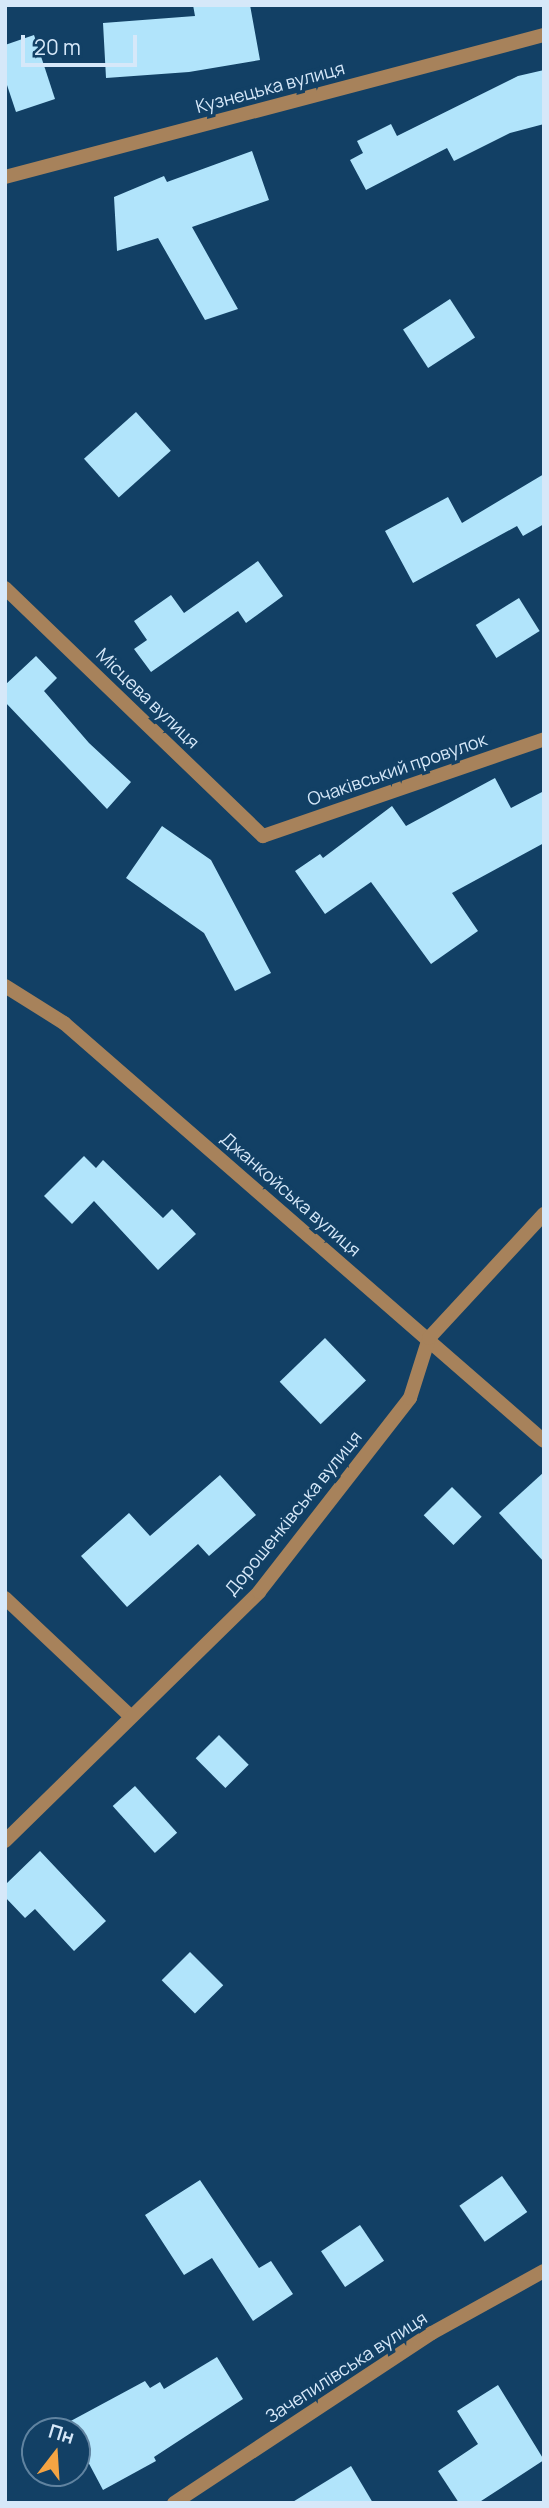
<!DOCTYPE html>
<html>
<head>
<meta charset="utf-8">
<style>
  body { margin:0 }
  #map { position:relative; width:549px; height:2508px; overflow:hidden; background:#124065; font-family:Manrope,sans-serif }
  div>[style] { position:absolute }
  .building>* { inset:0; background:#b1e4fb; transform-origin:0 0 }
  .minor>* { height:14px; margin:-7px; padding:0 7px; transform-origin:7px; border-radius:7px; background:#a7825b }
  span { translate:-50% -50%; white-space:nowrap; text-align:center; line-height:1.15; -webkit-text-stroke:7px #124065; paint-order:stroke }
  .street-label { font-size:18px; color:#d6e8f9 }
  .frame { position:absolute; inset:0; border:7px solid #d6e8f9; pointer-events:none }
  .north { position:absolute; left:21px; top:2417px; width:70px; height:70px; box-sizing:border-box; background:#124065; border:2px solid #6083a0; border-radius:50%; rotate:17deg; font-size:19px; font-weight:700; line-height:28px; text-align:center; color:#d6e8f9 }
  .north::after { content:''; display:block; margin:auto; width:24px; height:32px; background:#f4a443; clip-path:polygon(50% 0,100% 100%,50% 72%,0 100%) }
  .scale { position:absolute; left:21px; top:35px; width:116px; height:32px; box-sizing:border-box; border:4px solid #d6e8f9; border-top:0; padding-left:9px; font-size:21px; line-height:24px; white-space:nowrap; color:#d6e8f9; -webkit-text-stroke:5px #124065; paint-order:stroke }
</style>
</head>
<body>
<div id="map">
  <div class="building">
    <div style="clip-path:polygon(193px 5px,250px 5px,260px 60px,189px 72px,106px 78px,103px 23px,195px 16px)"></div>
    <div style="clip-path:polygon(34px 35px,55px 99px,16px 112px,5px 79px,5px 45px)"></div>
    <div style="clip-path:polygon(544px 70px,544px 124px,510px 133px,454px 161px,447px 148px,366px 190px,350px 160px,363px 153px,357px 141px,391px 124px,397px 136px,518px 76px)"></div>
    <div style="clip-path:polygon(252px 151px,269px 200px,192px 227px,238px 309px,205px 320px,158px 238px,117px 251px,114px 197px,164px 176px,167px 182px)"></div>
    <div style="left:450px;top:299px;width:46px;height:56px;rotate:57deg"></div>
    <div style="left:136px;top:412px;width:52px;height:70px;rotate:48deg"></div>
    <div style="clip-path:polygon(544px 474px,544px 524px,523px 536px,517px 526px,413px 583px,385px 531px,448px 497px,462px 523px)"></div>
    <div style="clip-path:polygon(258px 561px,283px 596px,246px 623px,238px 611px,151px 672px,134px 649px,147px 640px,134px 621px,171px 595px,184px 613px)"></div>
    <div style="left:519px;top:598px;width:39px;height:51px;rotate:58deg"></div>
    <div style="clip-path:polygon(36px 656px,57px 678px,44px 691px,89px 743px,131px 782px,107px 809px,5px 702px,5px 685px)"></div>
    <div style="clip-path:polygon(495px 778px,511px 808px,544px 791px,544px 843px,452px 893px,478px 931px,431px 964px,371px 882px,325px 914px,295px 871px,320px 854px,323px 858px,392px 806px,406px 826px)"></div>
    <div style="clip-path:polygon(162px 826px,211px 860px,271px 973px,235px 991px,204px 933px,126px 878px)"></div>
    <div style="clip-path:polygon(84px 1156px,96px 1168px,103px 1160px,163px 1218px,172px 1209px,196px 1234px,158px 1270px,94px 1201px,72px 1224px,44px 1196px)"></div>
    <div style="left:325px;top:1338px;width:59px;height:63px;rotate:46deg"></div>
    <div style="clip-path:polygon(544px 1472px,544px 1562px,499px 1513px)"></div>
    <div style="clip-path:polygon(220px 1475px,256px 1515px,209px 1556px,198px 1544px,127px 1607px,81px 1556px,129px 1513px,150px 1536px)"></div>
    <div style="left:452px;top:1487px;width:42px;height:40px;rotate:45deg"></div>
    <div style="left:219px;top:1735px;width:42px;height:33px;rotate:45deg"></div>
    <div style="left:135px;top:1786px;width:63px;height:30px;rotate:48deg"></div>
    <div style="clip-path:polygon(40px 1851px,106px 1921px,74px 1951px,35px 1909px,25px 1918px,5px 1897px,5px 1885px)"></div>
    <div style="left:190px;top:1952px;width:47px;height:40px;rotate:45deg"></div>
    <div style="left:502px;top:2176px;width:44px;height:52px;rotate:55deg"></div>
    <div style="clip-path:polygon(200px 2180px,259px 2268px,271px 2261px,293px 2294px,253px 2321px,212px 2258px,184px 2275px,145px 2215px)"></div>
    <div style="left:360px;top:2225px;width:43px;height:47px;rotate:56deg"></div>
    <div style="clip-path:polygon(217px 2357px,243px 2399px,154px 2457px,156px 2461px,103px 2490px,77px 2441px,77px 2431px,72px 2431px,67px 2423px,145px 2381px,150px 2388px,160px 2382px,164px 2389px)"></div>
    <div style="clip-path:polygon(498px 2385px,544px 2460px,478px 2503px,459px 2503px,438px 2471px,478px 2444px,457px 2411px)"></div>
    <div style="clip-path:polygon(351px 2466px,373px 2503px,291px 2503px)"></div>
  </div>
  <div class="minor">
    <div style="left:5px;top:177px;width:557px;rotate:-14.76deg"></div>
    <div style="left:5px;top:588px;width:358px;rotate:43.9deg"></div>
    <div style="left:263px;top:836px;width:297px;rotate:-19deg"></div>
    <div style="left:5px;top:986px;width:70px;rotate:32.1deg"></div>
    <div style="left:64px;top:1023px;width:636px;rotate:41.05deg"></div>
    <div style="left:5px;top:1598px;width:170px;rotate:43.3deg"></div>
    <div style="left:5px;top:1841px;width:356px;rotate:-44.4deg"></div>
    <div style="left:259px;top:1592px;width:246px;rotate:-52.1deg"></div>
    <div style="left:410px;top:1398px;width:63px;rotate:-72.4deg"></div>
    <div style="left:429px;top:1338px;width:169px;rotate:-47.2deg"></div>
    <div style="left:174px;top:2503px;width:309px;rotate:-33.4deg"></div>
    <div style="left:432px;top:2333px;width:128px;rotate:-29deg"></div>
  </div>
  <div class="street-label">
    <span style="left:270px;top:87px;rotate:-15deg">Кузнецька вулиця</span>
    <span style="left:148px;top:698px;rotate:44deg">Місцева вулиця</span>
    <span style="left:397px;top:769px;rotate:-19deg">Очаківський провулок</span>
    <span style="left:291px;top:1194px;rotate:41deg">Джанкойська вулиця</span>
    <span style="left:293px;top:1513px;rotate:-51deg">Дорошенківська вулиця</span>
    <span style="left:346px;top:2367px;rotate:-33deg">Зачепилівська вулиця</span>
  </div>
  <div class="frame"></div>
  <div class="north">Пн</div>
  <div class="scale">20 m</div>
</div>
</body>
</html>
